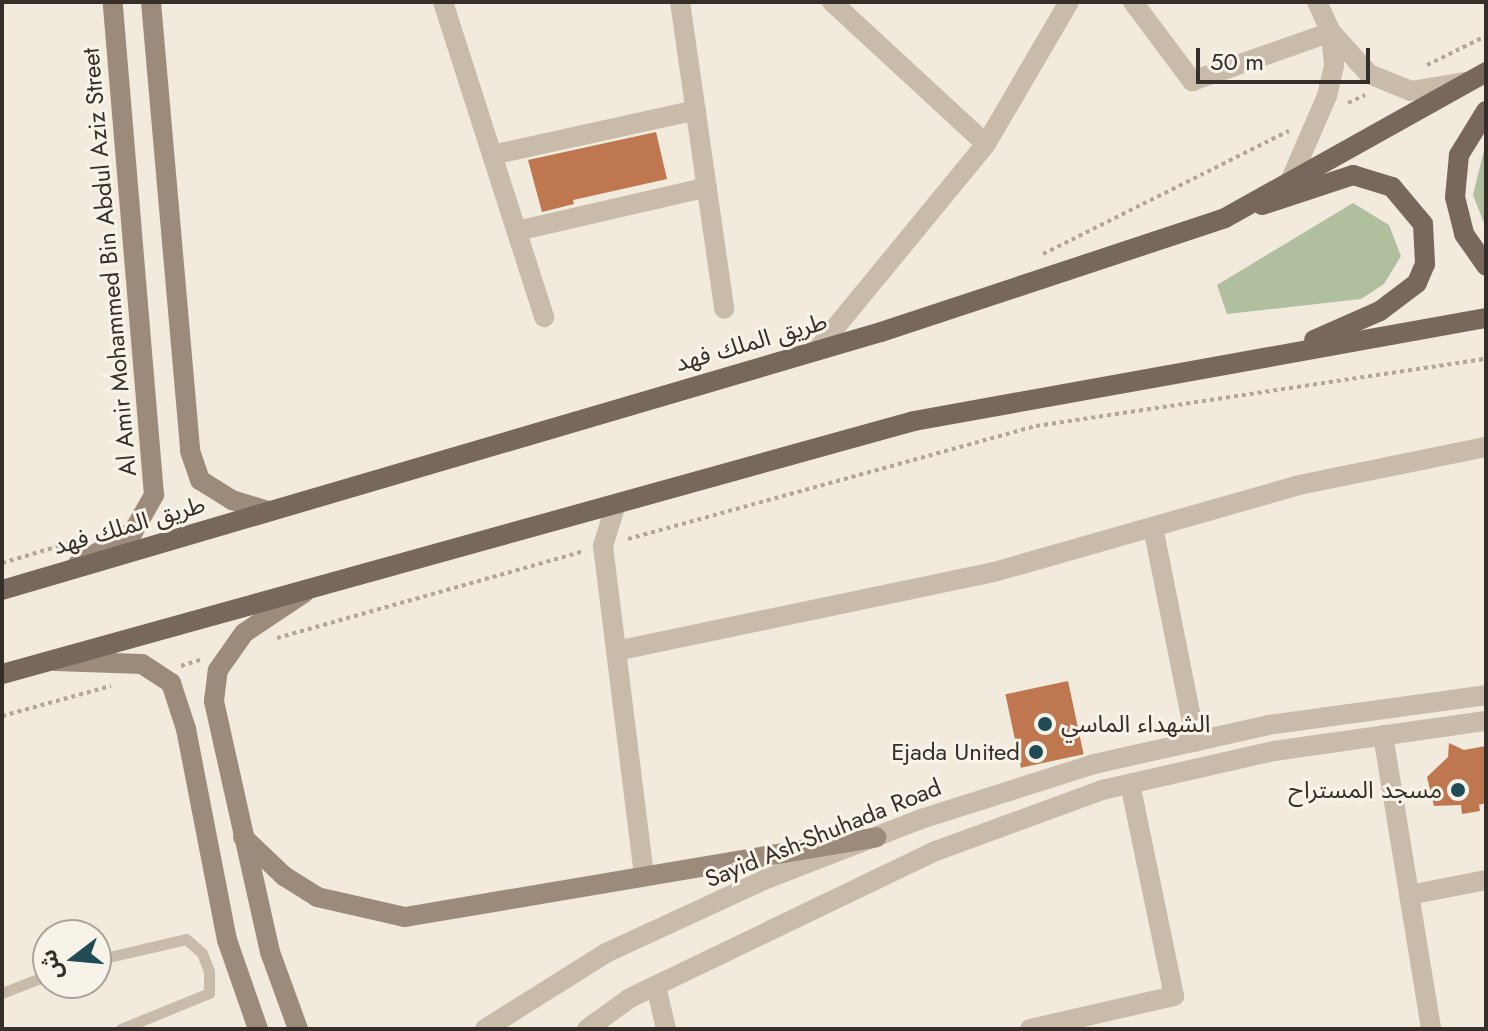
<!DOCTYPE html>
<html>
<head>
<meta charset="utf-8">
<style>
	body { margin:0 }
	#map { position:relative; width:1488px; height:1031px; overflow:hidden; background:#f1eadd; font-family:Jost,"Noto Sans Arabic",sans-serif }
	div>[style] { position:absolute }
	.green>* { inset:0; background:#b0bf9e }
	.building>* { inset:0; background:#be774e; transform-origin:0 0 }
	.path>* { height:4px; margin-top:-2px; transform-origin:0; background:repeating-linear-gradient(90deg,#b4a694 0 4px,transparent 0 8px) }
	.lane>* { height:11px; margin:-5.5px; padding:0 5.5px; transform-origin:5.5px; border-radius:5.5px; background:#c8bbaa }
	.street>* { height:20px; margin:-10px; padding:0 10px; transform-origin:10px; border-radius:10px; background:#c8bbaa }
	.secondary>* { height:20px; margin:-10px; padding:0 10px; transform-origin:10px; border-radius:10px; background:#9c8b7b }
	.primary>* { height:20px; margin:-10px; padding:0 10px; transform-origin:10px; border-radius:10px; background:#77685b }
	.dots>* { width:22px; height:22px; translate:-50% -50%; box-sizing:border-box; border:4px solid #f8f3e9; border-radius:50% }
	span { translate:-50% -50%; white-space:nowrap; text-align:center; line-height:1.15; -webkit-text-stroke:6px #f8f3e9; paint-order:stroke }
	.street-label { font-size:24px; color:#362f29 }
	.poi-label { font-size:24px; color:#362f29 }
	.left { translate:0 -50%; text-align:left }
	.right { translate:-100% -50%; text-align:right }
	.frame { position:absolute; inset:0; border:4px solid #362f29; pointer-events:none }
	.north { position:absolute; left:32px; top:919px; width:80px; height:80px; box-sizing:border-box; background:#f8f3e9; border:2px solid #aaa59c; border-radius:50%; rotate:254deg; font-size:22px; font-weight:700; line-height:32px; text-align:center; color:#362f29 }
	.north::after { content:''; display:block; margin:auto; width:28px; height:36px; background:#214b55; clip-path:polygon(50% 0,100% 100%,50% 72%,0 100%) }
	.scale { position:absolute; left:1196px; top:48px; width:174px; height:36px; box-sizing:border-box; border:4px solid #362f29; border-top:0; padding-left:10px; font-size:24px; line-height:28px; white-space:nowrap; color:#362f29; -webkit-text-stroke:6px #f8f3e9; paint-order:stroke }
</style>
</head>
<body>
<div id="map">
	<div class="green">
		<div style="clip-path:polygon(1486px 142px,1486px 228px,1473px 195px)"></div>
		<div style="clip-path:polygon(1353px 203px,1389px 225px,1401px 256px,1384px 284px,1361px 299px,1227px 314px,1217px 285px)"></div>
	</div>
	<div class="building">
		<div style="clip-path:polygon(656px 132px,667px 179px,573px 200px,574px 204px,542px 212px,528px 160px)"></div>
		<div style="left:1068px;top:681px;width:75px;height:64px;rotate:78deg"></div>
		<div style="clip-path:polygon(1449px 743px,1464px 750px,1486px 746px,1486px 803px,1479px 805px,1480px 811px,1462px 814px,1461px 805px,1434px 806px,1427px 777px,1448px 757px)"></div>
	</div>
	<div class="path">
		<div style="left:1427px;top:65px;width:66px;rotate:-26.2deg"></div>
		<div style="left:1348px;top:103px;width:19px;rotate:-25deg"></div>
		<div style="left:1043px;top:254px;width:275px;rotate:-26.6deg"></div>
		<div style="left:166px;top:516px;width:39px;rotate:-15deg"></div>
		<div style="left:628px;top:539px;width:423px;rotate:-15.5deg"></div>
		<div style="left:1036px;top:426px;width:455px;rotate:-8.5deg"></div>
		<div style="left:2px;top:563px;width:70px;rotate:-16.6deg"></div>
		<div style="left:277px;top:638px;width:320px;rotate:-15.8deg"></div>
		<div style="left:181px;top:666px;width:20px;rotate:-18deg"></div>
		<div style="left:2px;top:716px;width:113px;rotate:-15.4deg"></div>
	</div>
	<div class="lane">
		<div style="left:96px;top:960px;width:92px;rotate:-13.1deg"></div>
		<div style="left:186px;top:939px;width:21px;rotate:41deg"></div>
		<div style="left:202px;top:953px;width:19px;rotate:69deg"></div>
		<div style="left:209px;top:971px;width:22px;rotate:90deg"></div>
		<div style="left:209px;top:993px;width:95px;rotate:157.8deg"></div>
		<div style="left:2px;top:993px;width:49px;rotate:-21.4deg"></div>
	</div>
	<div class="street">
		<div style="left:443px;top:2px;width:331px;rotate:72.2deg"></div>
		<div style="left:680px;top:2px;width:310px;rotate:81.8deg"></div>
		<div style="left:832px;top:2px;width:209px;rotate:42.7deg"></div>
		<div style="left:1133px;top:2px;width:99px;rotate:53.2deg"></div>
		<div style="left:1192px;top:81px;width:147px;rotate:-19.4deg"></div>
		<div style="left:1317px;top:2px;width:33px;rotate:65deg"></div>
		<div style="left:1331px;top:32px;width:57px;rotate:47.9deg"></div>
		<div style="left:1369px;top:74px;width:45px;rotate:22deg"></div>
		<div style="left:1411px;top:91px;width:54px;rotate:-9.6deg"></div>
		<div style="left:492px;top:155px;width:209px;rotate:-12.4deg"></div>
		<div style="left:1291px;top:179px;width:90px;rotate:-66.6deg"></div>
		<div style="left:1327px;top:96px;width:31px;rotate:-77deg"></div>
		<div style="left:1334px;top:66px;width:34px;rotate:-95deg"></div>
		<div style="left:517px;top:231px;width:195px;rotate:-13deg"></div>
		<div style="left:816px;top:351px;width:268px;rotate:-50.6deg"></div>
		<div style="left:986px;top:144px;width:164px;rotate:-59.7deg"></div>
		<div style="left:616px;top:504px;width:44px;rotate:107.2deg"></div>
		<div style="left:603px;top:546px;width:332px;rotate:82.9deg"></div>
		<div style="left:1153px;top:527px;width:219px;rotate:78.7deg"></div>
		<div style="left:616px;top:651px;width:386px;rotate:-11.8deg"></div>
		<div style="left:994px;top:572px;width:317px;rotate:-15.9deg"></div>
		<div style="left:1299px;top:485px;width:191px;rotate:-11.5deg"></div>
		<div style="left:1383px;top:735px;width:298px;rotate:80.7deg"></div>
		<div style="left:1409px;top:895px;width:78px;rotate:-11deg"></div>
		<div style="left:656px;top:986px;width:44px;rotate:76.9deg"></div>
		<div style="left:485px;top:1029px;width:143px;rotate:-32.1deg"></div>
		<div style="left:606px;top:953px;width:174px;rotate:-24.8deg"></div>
		<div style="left:764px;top:880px;width:168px;rotate:-21.2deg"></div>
		<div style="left:921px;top:819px;width:182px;rotate:-17.6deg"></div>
		<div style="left:1094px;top:764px;width:178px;rotate:-12.6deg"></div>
		<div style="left:1268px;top:725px;width:220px;rotate:-7.8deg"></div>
		<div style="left:587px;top:1029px;width:53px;rotate:-35.8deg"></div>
		<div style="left:630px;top:998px;width:336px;rotate:-25.7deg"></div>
		<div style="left:933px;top:852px;width:180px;rotate:-20.1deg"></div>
		<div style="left:1102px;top:790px;width:176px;rotate:-12.8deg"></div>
		<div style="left:1274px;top:751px;width:214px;rotate:-8.1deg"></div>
		<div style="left:1030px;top:1029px;width:148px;rotate:-12.9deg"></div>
		<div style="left:1174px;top:996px;width:217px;rotate:-101.7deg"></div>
	</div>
	<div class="secondary">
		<div style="left:151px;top:2px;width:451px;rotate:85deg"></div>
		<div style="left:190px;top:451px;width:31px;rotate:71deg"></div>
		<div style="left:200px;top:480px;width:38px;rotate:32deg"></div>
		<div style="left:232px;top:500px;width:38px;rotate:17deg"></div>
		<div style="left:78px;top:564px;width:64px;rotate:-30.2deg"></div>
		<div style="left:133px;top:532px;width:43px;rotate:-60.4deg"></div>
		<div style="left:154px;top:495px;width:495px;rotate:-94.8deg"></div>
		<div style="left:55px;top:661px;width:87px;rotate:2deg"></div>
		<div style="left:142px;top:664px;width:35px;rotate:33deg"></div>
		<div style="left:171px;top:683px;width:48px;rotate:71.9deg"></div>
		<div style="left:186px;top:729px;width:215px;rotate:79deg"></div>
		<div style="left:227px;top:940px;width:94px;rotate:70.8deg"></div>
		<div style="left:243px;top:837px;width:57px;rotate:43.6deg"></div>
		<div style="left:284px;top:876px;width:39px;rotate:32deg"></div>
		<div style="left:317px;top:897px;width:90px;rotate:12.8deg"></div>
		<div style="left:405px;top:917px;width:478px;rotate:-9.6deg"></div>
		<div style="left:298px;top:1029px;width:82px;rotate:-110deg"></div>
		<div style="left:270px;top:952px;width:257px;rotate:-102.6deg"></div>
		<div style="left:214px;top:701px;width:31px;rotate:-83deg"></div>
		<div style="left:218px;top:670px;width:45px;rotate:-54.9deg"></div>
		<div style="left:244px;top:633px;width:72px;rotate:-33.7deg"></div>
	</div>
	<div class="primary">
		<div style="left:1486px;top:111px;width:52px;rotate:121.5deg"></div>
		<div style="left:1459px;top:155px;width:42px;rotate:95.4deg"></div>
		<div style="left:1455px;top:197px;width:38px;rotate:76deg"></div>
		<div style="left:1464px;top:234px;width:39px;rotate:55deg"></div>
		<div style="left:1262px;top:205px;width:96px;rotate:-18.2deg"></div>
		<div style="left:1353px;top:175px;width:41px;rotate:17.1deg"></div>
		<div style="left:1392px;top:187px;width:48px;rotate:50deg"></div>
		<div style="left:1423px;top:224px;width:40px;rotate:87.1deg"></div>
		<div style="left:1425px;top:264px;width:21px;rotate:113deg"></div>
		<div style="left:1417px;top:283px;width:46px;rotate:142.9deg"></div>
		<div style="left:1380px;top:311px;width:72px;rotate:156.3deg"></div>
		<div style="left:2px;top:590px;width:916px;rotate:-16.36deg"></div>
		<div style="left:881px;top:332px;width:362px;rotate:-18.3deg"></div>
		<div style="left:1225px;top:218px;width:299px;rotate:-29.2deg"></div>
		<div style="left:2px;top:674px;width:946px;rotate:-15.5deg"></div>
		<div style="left:914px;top:421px;width:581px;rotate:-10.21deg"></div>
	</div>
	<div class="dots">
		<div style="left:1045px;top:724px;background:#214b55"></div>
		<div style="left:1036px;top:752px;background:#214b55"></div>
		<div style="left:1458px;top:790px;background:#214b55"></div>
	</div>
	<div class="street-label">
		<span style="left:109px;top:262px;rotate:-95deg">Al Amir Mohammed Bin Abdul Aziz Street</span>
		<span style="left:751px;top:342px;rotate:-16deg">طريق الملك فهد</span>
		<span style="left:129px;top:525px;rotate:-16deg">طريق الملك فهد</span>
		<span style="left:823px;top:833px;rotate:-22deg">Sayid Ash-Shuhada Road</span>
	</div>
	<div class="poi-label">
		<span class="left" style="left:1061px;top:724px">الشهداء الماسي</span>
		<span class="right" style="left:1020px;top:752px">Ejada United</span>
		<span class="right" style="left:1442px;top:790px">مسجد المستراح</span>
	</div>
	<div class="frame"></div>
	<div class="north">ش</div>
	<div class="scale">50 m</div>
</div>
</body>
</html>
